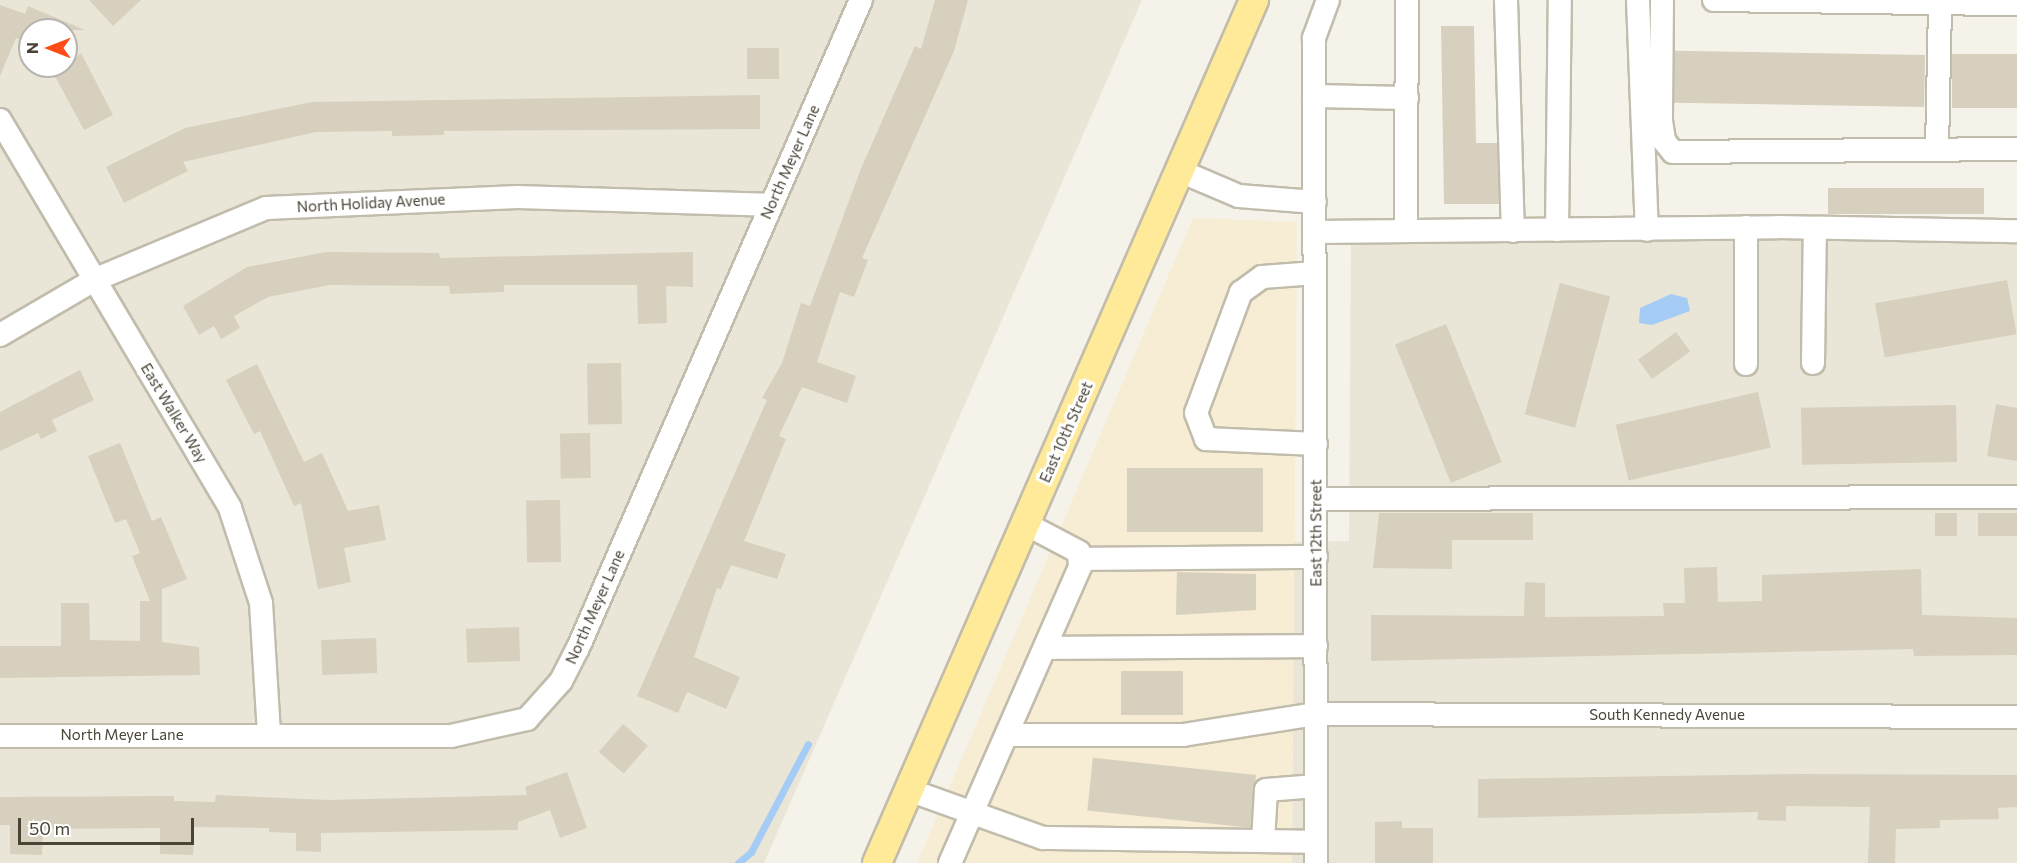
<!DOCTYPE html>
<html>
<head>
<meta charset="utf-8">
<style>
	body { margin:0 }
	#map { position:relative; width:2017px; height:863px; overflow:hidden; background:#f5f3e9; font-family:Commissioner,sans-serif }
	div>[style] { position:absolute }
	.residential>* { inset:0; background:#e9e5d7 }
	.commercial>* { inset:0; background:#f7ecd4 }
	.water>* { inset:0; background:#a4ccf4 }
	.stream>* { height:7px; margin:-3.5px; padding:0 3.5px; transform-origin:3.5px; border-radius:3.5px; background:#a4ccf4 }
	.building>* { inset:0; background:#d7d0be; transform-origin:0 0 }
	.roads { filter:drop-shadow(2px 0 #c1bcab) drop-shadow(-2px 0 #c1bcab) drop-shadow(0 2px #c1bcab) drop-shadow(0 -2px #c1bcab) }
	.minor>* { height:22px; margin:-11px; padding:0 11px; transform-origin:11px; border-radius:11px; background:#fff }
	.major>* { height:28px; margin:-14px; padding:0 14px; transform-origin:14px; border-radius:14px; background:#ffea99 }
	span { translate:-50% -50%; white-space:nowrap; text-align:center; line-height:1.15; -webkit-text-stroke:6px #fff; paint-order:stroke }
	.street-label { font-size:15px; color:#4a4437 }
	.north { position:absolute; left:18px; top:18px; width:60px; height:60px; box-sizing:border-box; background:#fff; border:2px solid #b7b4af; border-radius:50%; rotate:270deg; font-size:16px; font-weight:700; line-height:24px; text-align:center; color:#4a4437 }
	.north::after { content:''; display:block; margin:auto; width:21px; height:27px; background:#ff4d17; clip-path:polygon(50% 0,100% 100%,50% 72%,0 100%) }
	.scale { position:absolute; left:18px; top:818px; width:176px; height:27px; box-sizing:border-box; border:3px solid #4a4437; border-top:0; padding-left:8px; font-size:18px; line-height:21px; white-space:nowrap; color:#4a4437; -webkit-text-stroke:4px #fff; paint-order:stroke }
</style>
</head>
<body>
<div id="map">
	<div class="residential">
		<div style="clip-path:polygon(evenodd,0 0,1142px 0,764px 863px,0 863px,0 0,30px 30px,66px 30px,66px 66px,30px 66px,30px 30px)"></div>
		<div style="clip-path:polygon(2017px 222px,2017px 863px,1292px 863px,1294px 542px,1349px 541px,1351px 241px)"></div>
	</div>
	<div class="commercial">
		<div style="clip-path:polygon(1193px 218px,1297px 222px,1292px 863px,917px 863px)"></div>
	</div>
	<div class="water">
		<div style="clip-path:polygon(1671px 294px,1687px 298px,1690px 311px,1652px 325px,1639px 323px,1640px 308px)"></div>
	</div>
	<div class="stream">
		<div style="left:738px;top:863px;width:17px;rotate:-40deg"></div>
		<div style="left:751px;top:852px;width:122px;rotate:-62.2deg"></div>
	</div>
	<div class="building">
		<div style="clip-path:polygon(89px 0,141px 0,113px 26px)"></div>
		<div style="clip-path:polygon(935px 0,968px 0,954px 51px,862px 258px,868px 260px,854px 297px,840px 292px,817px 362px,856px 376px,847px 403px,802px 387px,779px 436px,786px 439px,744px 541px,786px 554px,777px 579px,731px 565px,721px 589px,717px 588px,694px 657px,740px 677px,726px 709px,687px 692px,678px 713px,637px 696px,767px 400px,762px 398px,782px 363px,801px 303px,810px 306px,860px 171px,915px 46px,921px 49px)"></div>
		<div style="clip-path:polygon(0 5px,25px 14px,28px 6px,85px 30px,30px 30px,30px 43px,16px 38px,0 76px)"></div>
		<div style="clip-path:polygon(1441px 26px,1474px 26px,1476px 143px,1497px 143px,1499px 204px,1444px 204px)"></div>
		<div style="left:747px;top:48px;width:32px;height:31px"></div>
		<div style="clip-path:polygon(81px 53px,113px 115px,84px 130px,51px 69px,66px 66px)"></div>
		<div style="left:2017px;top:54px;width:54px;height:65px;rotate:90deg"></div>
		<div style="left:1925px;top:55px;width:52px;height:250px;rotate:91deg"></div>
		<div style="clip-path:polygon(760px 95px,760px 129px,444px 131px,444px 135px,392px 136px,392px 131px,316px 132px,183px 162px,188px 171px,124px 203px,106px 167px,185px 128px,312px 102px)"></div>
		<div style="left:1984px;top:188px;width:26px;height:156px;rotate:90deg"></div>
		<div style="clip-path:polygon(326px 252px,439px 253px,440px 258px,693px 252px,693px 287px,666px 286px,667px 323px,638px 324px,637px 285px,504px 285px,504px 292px,450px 294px,449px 286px,330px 285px,268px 297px,234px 316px,240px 328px,221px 339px,214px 326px,199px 335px,183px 306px,247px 267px)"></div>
		<div style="left:2007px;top:280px;width:55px;height:134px;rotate:80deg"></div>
		<div style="left:1560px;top:283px;width:52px;height:136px;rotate:15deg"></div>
		<div style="left:1446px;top:324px;width:149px;height:55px;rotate:68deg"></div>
		<div style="left:1676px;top:332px;width:24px;height:47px;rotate:54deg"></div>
		<div style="left:621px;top:363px;width:61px;height:34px;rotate:89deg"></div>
		<div style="clip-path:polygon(257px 364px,304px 462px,322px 453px,348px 511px,379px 505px,386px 540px,344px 548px,351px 582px,318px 589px,301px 503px,294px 506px,260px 431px,254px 434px,226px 380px)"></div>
		<div style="clip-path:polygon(80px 370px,94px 400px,52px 420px,57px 431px,41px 439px,38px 433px,0 451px,0 412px)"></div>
		<div style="left:1758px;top:392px;width:57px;height:146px;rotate:77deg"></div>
		<div style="clip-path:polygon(1996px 404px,2017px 408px,2017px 461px,1987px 456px)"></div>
		<div style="left:1956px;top:405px;width:57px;height:155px;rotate:89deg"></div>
		<div style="left:590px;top:433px;width:45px;height:30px;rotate:89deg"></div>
		<div style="clip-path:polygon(120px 443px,152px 521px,161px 517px,187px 579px,162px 589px,162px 642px,199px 647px,200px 675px,0 678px,0 646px,61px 646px,61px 603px,89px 603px,90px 640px,140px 641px,140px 601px,150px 601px,132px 556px,140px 553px,126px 519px,115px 523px,88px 456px)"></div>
		<div style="left:1127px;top:468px;width:136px;height:64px"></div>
		<div style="left:560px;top:500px;width:62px;height:34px;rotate:89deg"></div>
		<div style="clip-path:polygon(1379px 513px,1533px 513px,1533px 540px,1452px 540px,1452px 569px,1373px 568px)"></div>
		<div style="left:1935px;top:513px;width:22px;height:23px"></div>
		<div style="left:1978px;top:513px;width:39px;height:23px"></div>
		<div style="clip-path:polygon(1717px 567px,1718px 602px,1762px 601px,1762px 575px,1921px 569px,1922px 615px,2017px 618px,2017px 655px,1914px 656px,1913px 649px,1371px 661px,1371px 615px,1524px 616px,1525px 582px,1545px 583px,1545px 617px,1664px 616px,1663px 603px,1685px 603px,1684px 568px)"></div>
		<div style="clip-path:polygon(1177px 572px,1256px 574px,1256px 610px,1176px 615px)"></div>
		<div style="left:519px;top:627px;width:34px;height:53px;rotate:88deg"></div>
		<div style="left:376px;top:638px;width:35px;height:55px;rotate:88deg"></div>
		<div style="left:1121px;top:671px;width:62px;height:44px"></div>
		<div style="left:623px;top:724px;width:33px;height:37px;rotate:41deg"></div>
		<div style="clip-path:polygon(567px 772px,587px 828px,560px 838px,550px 810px,518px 822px,518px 830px,321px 833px,321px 852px,296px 851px,296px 833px,269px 832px,269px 828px,194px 827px,193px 855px,160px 854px,160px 828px,43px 829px,42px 855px,10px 854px,10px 825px,0 825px,0 797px,174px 796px,174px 801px,215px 802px,216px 795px,328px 800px,527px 795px,525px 787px)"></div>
		<div style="clip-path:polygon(1801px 774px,2017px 775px,2017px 807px,1998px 808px,1999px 819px,1940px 820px,1940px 828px,1896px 829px,1895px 863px,1868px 863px,1870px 807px,1786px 806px,1786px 821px,1757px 820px,1758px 812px,1478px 818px,1478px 779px)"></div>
		<div style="left:1256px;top:775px;width:53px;height:164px;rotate:96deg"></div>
		<div style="clip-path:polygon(1402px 821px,1402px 828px,1433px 828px,1433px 863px,1375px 863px,1375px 822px)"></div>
	</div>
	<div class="roads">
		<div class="minor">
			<div style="left:1506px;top:0;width:231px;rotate:88.3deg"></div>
			<div style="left:1638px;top:0;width:230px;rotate:87.8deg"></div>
			<div style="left:1662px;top:0;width:121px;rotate:90.5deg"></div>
			<div style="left:1661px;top:121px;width:20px;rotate:81deg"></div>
			<div style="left:1664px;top:141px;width:14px;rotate:51deg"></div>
			<div style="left:1673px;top:152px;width:344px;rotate:-0.5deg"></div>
			<div style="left:1714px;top:0;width:303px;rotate:0.8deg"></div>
			<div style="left:1314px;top:96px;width:93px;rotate:1.2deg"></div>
			<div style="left:0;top:120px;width:451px;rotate:59.3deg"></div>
			<div style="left:230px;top:508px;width:100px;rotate:71.9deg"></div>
			<div style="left:261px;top:603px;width:131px;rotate:86.5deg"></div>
			<div style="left:1937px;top:149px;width:149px;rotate:-88.8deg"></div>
			<div style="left:1180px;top:171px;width:64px;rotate:23deg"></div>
			<div style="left:1239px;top:196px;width:76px;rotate:4.5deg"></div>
			<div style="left:1557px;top:230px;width:230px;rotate:-89.3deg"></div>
			<div style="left:1406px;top:231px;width:231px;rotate:-89.8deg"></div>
			<div style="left:1315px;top:232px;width:463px;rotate:-0.6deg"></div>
			<div style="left:1778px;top:227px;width:239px;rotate:1deg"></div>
			<div style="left:1315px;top:273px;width:53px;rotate:175.7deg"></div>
			<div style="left:1262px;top:277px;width:26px;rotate:144deg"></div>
			<div style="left:1241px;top:292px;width:129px;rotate:110.4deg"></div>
			<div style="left:1196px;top:413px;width:28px;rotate:69deg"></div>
			<div style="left:1206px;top:439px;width:110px;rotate:2.6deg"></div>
			<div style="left:0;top:335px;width:109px;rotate:-30.3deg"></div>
			<div style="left:94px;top:280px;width:186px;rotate:-22.7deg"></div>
			<div style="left:266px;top:208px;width:252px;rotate:-2.5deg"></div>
			<div style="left:518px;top:197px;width:253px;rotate:1.8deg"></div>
			<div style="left:1813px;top:363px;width:135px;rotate:-89.2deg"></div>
			<div style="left:1746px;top:364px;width:137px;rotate:-90deg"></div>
			<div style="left:1316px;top:499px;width:701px;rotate:-0.16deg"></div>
			<div style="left:1080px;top:559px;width:236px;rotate:-0.5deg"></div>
			<div style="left:1045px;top:648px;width:271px;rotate:-0.4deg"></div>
			<div style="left:1007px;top:735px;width:176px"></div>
			<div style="left:1183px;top:735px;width:135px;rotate:-9deg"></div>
			<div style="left:1316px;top:714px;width:701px;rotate:0.25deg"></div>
			<div style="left:0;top:736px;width:451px"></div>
			<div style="left:451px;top:736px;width:78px;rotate:-12.6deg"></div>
			<div style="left:527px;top:719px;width:51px;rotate:-48.2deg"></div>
			<div style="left:561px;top:681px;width:37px;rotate:-63deg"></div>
			<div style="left:578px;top:648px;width:707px;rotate:-66.41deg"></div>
			<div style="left:909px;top:790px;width:142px;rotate:19.7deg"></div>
			<div style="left:1043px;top:838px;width:273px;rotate:0.8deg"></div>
			<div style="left:1263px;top:841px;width:51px;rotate:-86.6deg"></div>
			<div style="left:1266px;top:790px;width:50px;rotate:-4.6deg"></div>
			<div style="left:950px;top:863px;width:323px;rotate:-66.3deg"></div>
			<div style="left:1080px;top:567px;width:15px;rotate:-94deg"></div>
			<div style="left:1079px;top:552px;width:60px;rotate:-152.2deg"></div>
			<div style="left:1316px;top:863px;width:825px;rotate:-90.14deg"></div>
			<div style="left:1314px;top:38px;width:40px;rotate:-69.8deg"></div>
		</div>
		<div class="major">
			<div style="left:877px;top:863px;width:942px;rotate:-66.4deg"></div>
		</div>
	</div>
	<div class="street-label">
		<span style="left:790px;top:162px;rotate:-66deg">North Meyer Lane</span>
		<span style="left:371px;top:203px;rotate:-3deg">North Holiday Avenue</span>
		<span style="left:174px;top:413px;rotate:59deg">East Walker Way</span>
		<span style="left:1066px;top:432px;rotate:-66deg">East 10th Street</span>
		<span style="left:1316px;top:533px;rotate:-90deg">East 12th Street</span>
		<span style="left:595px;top:607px;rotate:-66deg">North Meyer Lane</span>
		<span style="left:1667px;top:715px">South Kennedy Avenue</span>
		<span style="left:122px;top:735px">North Meyer Lane</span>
	</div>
	<div class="north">N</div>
	<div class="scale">50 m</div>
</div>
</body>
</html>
